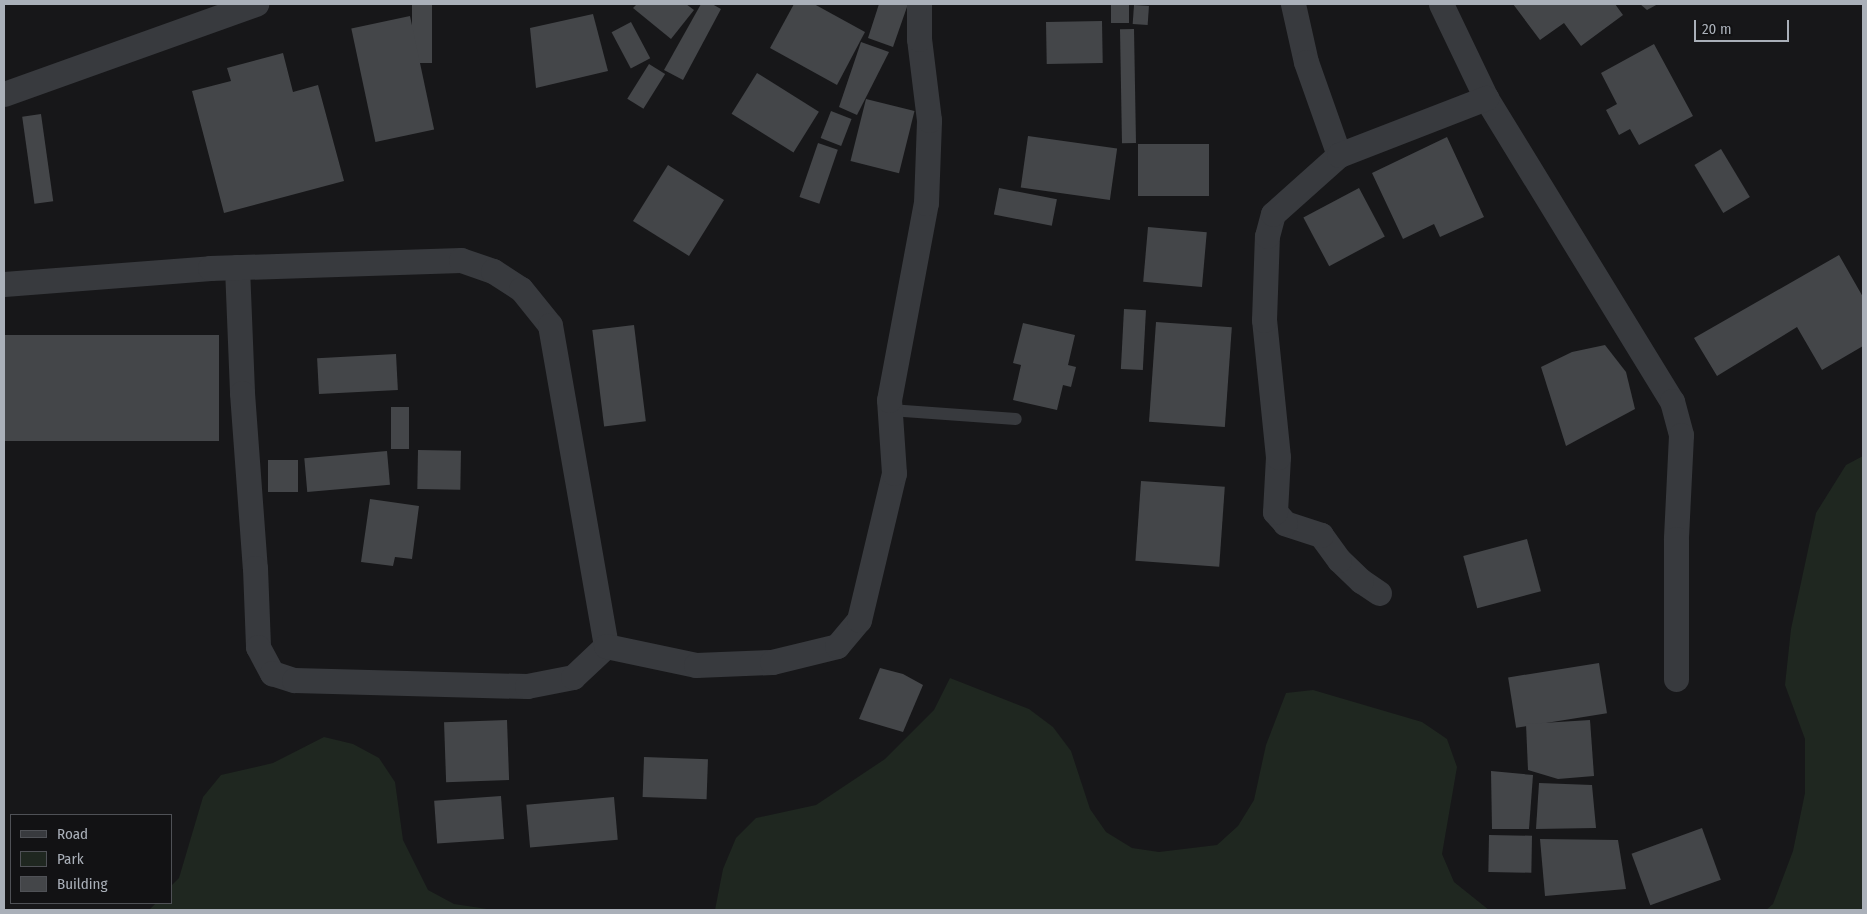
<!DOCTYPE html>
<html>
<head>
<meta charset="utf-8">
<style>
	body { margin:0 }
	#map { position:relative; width:1867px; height:914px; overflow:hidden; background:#171719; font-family:"Fira Sans Condensed",sans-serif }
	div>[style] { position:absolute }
	.green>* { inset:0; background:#1f2720 }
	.building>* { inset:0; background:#444649; transform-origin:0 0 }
	.service>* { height:12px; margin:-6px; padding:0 6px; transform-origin:6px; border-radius:6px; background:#383a3e }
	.minor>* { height:25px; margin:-12.5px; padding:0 12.5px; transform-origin:12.5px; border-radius:12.5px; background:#383a3e }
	span { translate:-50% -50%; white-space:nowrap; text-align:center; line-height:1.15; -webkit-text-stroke:4.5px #121214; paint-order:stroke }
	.frame { position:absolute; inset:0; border:5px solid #aab0b9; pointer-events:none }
	.legend { position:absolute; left:10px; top:814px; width:162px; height:90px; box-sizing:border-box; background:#121214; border:1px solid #4f5156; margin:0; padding:6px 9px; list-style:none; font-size:15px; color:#aab0b9 }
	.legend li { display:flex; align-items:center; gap:10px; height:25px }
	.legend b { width:25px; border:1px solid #4f5156 }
	.scale { position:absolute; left:1694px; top:20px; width:95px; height:22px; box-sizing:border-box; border:2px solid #aab0b9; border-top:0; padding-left:6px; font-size:15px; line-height:18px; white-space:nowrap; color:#aab0b9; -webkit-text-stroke:4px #121214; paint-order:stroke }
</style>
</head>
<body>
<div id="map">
	<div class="green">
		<div style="clip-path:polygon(1863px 456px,1863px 910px,1766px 910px,1773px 904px,1793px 851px,1805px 793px,1805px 739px,1785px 685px,1791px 629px,1816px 513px,1846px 465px)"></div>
		<div style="clip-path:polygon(950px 678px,1029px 709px,1053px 727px,1071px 751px,1090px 809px,1106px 832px,1132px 848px,1159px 852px,1217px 845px,1238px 826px,1254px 800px,1266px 745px,1286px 693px,1313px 690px,1422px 722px,1447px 739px,1457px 767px,1442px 854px,1454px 882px,1489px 910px,715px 910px,723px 869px,736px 838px,756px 818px,816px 805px,885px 759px,934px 710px)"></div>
		<div style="clip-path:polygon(324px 737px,353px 744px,379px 758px,395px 782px,403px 840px,428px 890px,454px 904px,494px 910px,149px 910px,156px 903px,171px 903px,171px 886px,179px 878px,203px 797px,221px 775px,273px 763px)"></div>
	</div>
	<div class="building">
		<div style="left:412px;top:4px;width:20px;height:59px"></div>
		<div style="clip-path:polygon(637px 4px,686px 4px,694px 10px,671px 39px,633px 8px)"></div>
		<div style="clip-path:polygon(701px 4px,712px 4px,721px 9px,683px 80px,664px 70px)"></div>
		<div style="clip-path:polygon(794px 4px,814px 4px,865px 32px,837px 85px,770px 48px)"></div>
		<div style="clip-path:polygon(879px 4px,908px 4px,893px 47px,868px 38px)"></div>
		<div style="clip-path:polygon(1513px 4px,1615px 4px,1623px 15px,1581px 46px,1564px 23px,1540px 40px)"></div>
		<div style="clip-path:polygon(1640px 4px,1658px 4px,1647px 10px)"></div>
		<div style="left:1111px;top:5px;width:18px;height:18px"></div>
		<div style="left:1134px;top:5px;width:15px;height:19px;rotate:4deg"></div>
		<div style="clip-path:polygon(593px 14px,608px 71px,536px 88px,530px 28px)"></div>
		<div style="left:410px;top:16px;width:116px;height:60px;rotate:78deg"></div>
		<div style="left:1102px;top:21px;width:42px;height:56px;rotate:89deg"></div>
		<div style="left:631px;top:22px;width:41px;height:22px;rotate:62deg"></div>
		<div style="left:1134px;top:29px;width:114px;height:14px;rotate:89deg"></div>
		<div style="clip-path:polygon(861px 42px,889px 52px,857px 115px,839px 107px)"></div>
		<div style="clip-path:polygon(1654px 44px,1693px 116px,1639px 145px,1630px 129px,1619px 135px,1606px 110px,1617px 104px,1601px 73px)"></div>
		<div style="clip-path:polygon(283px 53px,293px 92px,318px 85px,344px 181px,224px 213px,192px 91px,231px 81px,227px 68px)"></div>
		<div style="left:649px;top:64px;width:19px;height:41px;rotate:32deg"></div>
		<div style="left:757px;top:73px;width:73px;height:48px;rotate:32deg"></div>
		<div style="left:866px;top:99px;width:50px;height:64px;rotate:14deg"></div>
		<div style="left:831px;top:111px;width:22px;height:29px;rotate:21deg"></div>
		<div style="left:41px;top:114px;width:88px;height:19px;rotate:82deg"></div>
		<div style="left:1028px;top:136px;width:90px;height:52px;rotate:8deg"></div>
		<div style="clip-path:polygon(1447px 137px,1484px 217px,1440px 237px,1434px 224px,1403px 239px,1372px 173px)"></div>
		<div style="left:818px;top:143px;width:21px;height:57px;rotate:19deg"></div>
		<div style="left:1138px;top:144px;width:71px;height:52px"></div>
		<div style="left:1721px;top:149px;width:56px;height:31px;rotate:59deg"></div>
		<div style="left:668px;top:165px;width:66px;height:66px;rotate:32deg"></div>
		<div style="left:999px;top:188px;width:59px;height:27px;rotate:11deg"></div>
		<div style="left:1359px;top:188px;width:55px;height:63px;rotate:62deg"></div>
		<div style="left:1148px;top:227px;width:59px;height:55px;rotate:5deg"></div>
		<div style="clip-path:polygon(1839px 255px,1863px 297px,1863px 346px,1822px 370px,1797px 327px,1717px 376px,1694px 338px)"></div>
		<div style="left:1124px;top:309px;width:22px;height:60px;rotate:3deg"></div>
		<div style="left:1156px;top:322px;width:76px;height:100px;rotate:4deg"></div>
		<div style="clip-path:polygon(1023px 323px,1075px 335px,1068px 365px,1076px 367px,1071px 387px,1063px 385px,1057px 410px,1013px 400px,1021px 365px,1013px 363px)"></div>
		<div style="left:634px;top:325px;width:97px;height:42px;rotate:83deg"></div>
		<div style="left:4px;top:335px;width:215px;height:106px"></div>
		<div style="clip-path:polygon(1605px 345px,1626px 372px,1635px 409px,1566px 446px,1541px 367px,1572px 352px)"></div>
		<div style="left:396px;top:354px;width:36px;height:79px;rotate:87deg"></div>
		<div style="left:391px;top:407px;width:18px;height:42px"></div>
		<div style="left:418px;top:450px;width:43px;height:39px;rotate:1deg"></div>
		<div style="left:387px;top:451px;width:34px;height:83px;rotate:85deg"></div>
		<div style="left:298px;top:460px;width:32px;height:30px;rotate:90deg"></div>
		<div style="left:1141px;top:481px;width:84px;height:80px;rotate:4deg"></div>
		<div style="clip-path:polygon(370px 499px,419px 506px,412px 559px,395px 557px,393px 566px,361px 562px)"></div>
		<div style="left:1527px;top:539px;width:54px;height:66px;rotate:75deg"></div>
		<div style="left:1599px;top:663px;width:51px;height:92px;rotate:81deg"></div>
		<div style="clip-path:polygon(880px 668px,903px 674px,923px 685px,903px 732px,859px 719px)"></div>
		<div style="left:507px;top:720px;width:60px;height:63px;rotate:88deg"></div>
		<div style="clip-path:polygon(1590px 720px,1594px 776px,1558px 779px,1528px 770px,1526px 724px)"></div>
		<div style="left:644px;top:757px;width:64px;height:40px;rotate:2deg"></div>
		<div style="clip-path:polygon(1491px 771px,1533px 775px,1529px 829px,1492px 829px)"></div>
		<div style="clip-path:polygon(1539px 783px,1592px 785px,1596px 828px,1536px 829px)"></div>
		<div style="left:501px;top:796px;width:43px;height:67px;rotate:86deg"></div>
		<div style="left:614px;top:797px;width:43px;height:88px;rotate:85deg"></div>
		<div style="left:1702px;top:828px;width:55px;height:75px;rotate:70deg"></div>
		<div style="left:1489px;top:835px;width:43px;height:37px;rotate:1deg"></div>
		<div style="clip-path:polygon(1540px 839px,1618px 840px,1626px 889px,1545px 896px)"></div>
	</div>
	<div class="service">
		<div style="left:890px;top:410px;width:126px;rotate:4.1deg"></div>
	</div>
	<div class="minor">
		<div style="left:1293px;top:4px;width:59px;rotate:77.4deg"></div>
		<div style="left:1306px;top:62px;width:99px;rotate:70.5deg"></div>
		<div style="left:1441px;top:4px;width:104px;rotate:64.4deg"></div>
		<div style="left:1486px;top:98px;width:356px;rotate:58.5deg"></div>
		<div style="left:1672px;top:401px;width:35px;rotate:75deg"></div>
		<div style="left:1681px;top:435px;width:104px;rotate:92.8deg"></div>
		<div style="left:1676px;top:539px;width:140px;rotate:90deg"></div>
		<div style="left:4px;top:94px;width:268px;rotate:-19.7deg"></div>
		<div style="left:237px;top:267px;width:126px;rotate:87.7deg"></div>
		<div style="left:242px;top:393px;width:175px;rotate:85.8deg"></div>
		<div style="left:255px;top:568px;width:79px;rotate:87.8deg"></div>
		<div style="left:258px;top:647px;width:30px;rotate:62deg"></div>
		<div style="left:272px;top:673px;width:23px;rotate:18deg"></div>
		<div style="left:294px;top:680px;width:233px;rotate:1.5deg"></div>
		<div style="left:527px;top:686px;width:47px;rotate:-11.1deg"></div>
		<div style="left:573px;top:677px;width:45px;rotate:-43.2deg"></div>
		<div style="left:4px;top:284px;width:207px;rotate:-4.4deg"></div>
		<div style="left:210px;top:268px;width:251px;rotate:-1.8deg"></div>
		<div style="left:461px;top:260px;width:34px;rotate:19deg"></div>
		<div style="left:493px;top:271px;width:33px;rotate:33deg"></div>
		<div style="left:521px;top:289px;width:46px;rotate:51.1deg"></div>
		<div style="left:550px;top:325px;width:326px;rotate:80.1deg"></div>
		<div style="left:1379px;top:593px;width:22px;rotate:-146deg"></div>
		<div style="left:1361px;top:581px;width:30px;rotate:-136deg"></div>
		<div style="left:1339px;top:560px;width:31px;rotate:-126deg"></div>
		<div style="left:1321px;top:535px;width:38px;rotate:-162deg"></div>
		<div style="left:1285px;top:523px;width:15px;rotate:-132deg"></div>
		<div style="left:1275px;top:512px;width:55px;rotate:-86.9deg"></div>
		<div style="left:1278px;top:457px;width:138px;rotate:-95.8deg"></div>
		<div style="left:1264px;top:320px;width:84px;rotate:-88deg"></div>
		<div style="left:1267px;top:236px;width:23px;rotate:-75deg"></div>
		<div style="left:1273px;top:214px;width:89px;rotate:-41.8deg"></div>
		<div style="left:1339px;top:155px;width:158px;rotate:-21.2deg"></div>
		<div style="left:606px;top:646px;width:92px;rotate:11.9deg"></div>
		<div style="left:696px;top:665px;width:76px;rotate:-2.3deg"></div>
		<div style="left:772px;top:662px;width:67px;rotate:-13.8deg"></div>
		<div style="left:837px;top:646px;width:34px;rotate:-50deg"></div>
		<div style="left:859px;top:620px;width:151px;rotate:-76.6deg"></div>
		<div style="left:894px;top:473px;width:73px;rotate:-93.9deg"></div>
		<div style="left:889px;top:400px;width:200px;rotate:-79.4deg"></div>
		<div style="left:926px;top:203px;width:83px;rotate:-87.9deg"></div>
		<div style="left:929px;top:120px;width:82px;rotate:-97deg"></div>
		<div style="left:919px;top:39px;width:35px;rotate:-90deg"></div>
	</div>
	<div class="frame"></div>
	<ul class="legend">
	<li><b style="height:6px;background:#383a3e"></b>Road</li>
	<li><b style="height:14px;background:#1f2720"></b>Park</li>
	<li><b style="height:14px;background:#444649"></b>Building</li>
	</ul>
	<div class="scale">20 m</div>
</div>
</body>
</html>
